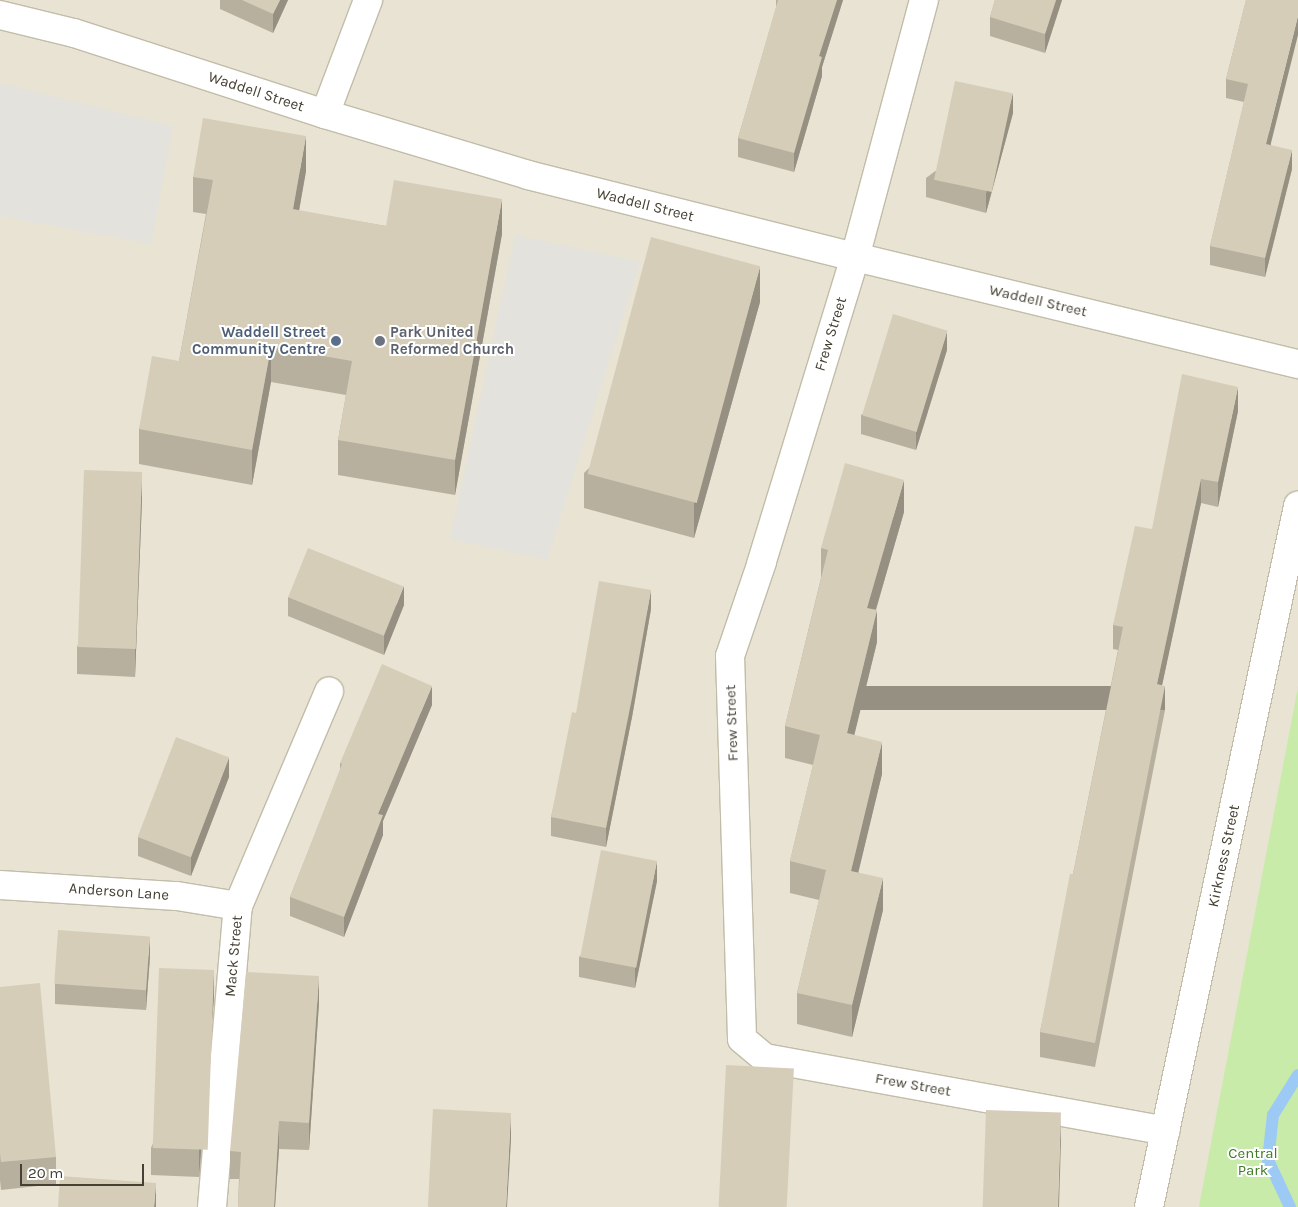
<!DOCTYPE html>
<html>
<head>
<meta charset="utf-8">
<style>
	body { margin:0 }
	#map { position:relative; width:1298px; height:1207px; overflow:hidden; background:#f3f0e4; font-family:Karla,sans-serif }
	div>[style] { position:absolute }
	.residential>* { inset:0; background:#e8e3d2; transform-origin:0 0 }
	.green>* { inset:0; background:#c9ebaa }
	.parking>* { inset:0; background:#e4e2dd }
	.stream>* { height:12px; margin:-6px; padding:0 6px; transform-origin:6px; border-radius:6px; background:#9ccaf5 }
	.roads { filter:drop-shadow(1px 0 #c2bca9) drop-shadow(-1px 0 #c2bca9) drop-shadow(0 1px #c2bca9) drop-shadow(0 -1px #c2bca9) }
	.street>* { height:28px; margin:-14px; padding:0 14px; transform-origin:14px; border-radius:14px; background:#fff }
	.wall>* { inset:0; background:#b8b09f }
	.shaded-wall>* { inset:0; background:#969082; transform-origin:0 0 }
	.building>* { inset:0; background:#d6cdb9; transform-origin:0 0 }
	.dots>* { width:14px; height:14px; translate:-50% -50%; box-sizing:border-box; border:2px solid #fff; border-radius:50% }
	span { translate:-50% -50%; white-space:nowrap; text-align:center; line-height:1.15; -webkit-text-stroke:4px #fff; paint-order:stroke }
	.street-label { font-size:15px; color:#464034 }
	.service-label { font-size:15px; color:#4e5e75; font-weight:700 }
	.right { translate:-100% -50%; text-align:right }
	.worship-label { font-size:15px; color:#5b616d; font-weight:700 }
	.left { translate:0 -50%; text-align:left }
	.park-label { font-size:15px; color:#3e7b24 }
	.scale { position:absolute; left:20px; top:1164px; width:124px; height:22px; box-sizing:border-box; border:2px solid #464034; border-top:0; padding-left:6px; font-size:15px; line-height:18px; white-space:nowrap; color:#464034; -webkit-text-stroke:4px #fff; paint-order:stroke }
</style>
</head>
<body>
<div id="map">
	<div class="residential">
		<div style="left:0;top:0;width:1298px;height:1207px"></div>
	</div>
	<div class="green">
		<div style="clip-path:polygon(1298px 687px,1298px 1207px,1199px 1207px,1200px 1201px)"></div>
	</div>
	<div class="parking">
		<div style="clip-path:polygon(0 83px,173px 126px,151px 244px,0 216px)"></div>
		<div style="clip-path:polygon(515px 235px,640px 262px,547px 560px,450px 539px)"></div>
	</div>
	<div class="stream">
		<div style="left:1290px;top:1207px;width:52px;rotate:-115.1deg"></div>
		<div style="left:1268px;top:1160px;width:45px;rotate:-83.7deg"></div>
		<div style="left:1273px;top:1115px;width:47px;rotate:-58deg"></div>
	</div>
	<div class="roads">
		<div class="street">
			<div style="left:924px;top:0;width:266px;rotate:105deg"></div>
			<div style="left:855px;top:257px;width:319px;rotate:107deg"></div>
			<div style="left:762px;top:562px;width:99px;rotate:108.8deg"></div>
			<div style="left:730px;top:656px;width:383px;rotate:88.2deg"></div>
			<div style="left:742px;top:1039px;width:30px;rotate:40deg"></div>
			<div style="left:765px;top:1058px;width:407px;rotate:10.3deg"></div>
			<div style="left:0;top:15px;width:76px;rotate:13.7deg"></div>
			<div style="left:74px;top:33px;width:264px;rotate:17.9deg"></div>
			<div style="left:325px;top:114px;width:212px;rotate:16.7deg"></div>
			<div style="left:528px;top:175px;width:337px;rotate:14.1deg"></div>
			<div style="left:855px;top:257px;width:456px;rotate:13.6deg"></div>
			<div style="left:325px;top:114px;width:122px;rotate:-69.3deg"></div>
			<div style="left:0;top:885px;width:177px;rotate:3.6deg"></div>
			<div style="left:177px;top:896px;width:62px;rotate:9.3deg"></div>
			<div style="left:212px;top:1207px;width:302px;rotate:-85.1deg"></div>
			<div style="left:238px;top:906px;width:233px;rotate:-67deg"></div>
			<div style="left:1149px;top:1207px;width:717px;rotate:-78deg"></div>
		</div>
	</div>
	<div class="wall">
		<div style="clip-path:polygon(220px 0,288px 0,273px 33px,220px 9px)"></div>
		<div style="clip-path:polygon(776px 0,843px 0,822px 67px,822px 76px,794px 172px,738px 157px,738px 138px,776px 8px)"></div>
		<div style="clip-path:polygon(995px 0,1062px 0,1045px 53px,990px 36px,990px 17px)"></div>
		<div style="clip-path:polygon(1246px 0,1271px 145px,1292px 169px,1265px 277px,1210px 265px,1210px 246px,1244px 102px,1226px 98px,1226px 79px)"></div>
		<div style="clip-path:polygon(1013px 113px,986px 213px,926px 197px,926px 178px)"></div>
		<div style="clip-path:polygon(306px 171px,299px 211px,386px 226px,502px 234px,455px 495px,338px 475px,338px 440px,346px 395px,271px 382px,252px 485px,139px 464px,139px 429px,179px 361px,206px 214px,193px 212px,193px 177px)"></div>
		<div style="clip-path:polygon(760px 302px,694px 538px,584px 508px,584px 473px)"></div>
		<div style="clip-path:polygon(947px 350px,916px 450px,861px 434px,861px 415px)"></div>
		<div style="clip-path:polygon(1238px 411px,1218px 507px,1201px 503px,1162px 685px,1165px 710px,1095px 1067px,1040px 1057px,1040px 1032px,1073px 874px,1118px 650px,1113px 649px,1113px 625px,1152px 529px)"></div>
		<div style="clip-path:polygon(142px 500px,135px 677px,77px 674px,77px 647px)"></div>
		<div style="clip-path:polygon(904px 512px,876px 610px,877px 642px,854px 735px,882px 774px,858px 872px,883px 910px,852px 1037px,797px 1024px,797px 993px,819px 900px,790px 893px,790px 861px,813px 765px,785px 758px,785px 726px,821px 578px,821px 548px)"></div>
		<div style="clip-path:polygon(288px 597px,404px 605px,384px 655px,288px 616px)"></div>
		<div style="clip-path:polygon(651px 609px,632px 717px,606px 847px,551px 836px,551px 817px,576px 713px)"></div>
		<div style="clip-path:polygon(432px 705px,383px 821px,383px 835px,344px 937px,290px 916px,290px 897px,340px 771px,340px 763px)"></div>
		<div style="clip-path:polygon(229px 777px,191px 876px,138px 856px,138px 837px)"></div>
		<div style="clip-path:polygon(657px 881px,635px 988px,579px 977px,579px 957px)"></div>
		<div style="clip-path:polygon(150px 956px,146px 1010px,55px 1004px,55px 984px)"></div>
		<div style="clip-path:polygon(0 987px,56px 1157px,56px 1184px,1px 1190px,0 1180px)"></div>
		<div style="clip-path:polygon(214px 998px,199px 1177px,151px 1175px,151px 1148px)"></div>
		<div style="clip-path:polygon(319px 1003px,309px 1150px,279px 1149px,275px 1207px,238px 1207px,239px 1179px,230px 1179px,230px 1151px)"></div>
	</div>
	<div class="shaded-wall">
		<div style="clip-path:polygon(280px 0,288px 0,273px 33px,273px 14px)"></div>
		<div style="clip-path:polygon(837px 0,843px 0,822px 67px,822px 76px,794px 172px,794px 153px,819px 56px)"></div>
		<div style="clip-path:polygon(1056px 0,1062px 0,1045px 53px,1045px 34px)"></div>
		<div style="clip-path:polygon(1298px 16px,1298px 35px,1266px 163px,1266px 144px)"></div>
		<div style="clip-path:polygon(1013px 93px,1013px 113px,986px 213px,986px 194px)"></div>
		<div style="clip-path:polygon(306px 136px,306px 171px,293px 244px,293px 209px)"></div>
		<div style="clip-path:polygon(1292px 150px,1292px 169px,1265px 277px,1265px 258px)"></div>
		<div style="clip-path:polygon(502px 199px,502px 234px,455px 495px,455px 460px)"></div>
		<div style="clip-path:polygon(760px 267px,760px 302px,694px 538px,694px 503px)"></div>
		<div style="clip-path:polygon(947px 331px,947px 350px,916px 450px,916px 431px)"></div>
		<div style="clip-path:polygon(271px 347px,271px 382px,252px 485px,252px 450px)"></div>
		<div style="clip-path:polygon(1238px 387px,1238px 411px,1218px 507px,1218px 482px)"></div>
		<div style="clip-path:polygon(142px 472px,142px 500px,135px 677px,135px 649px)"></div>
		<div style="clip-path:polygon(1201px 479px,1201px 503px,1157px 709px,1157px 684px)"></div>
		<div style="clip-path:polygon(904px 480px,904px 512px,867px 640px,867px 608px)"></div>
		<div style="clip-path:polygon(404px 586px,404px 605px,384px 655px,384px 636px)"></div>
		<div style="clip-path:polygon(651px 590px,651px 609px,632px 717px,606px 847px,606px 828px)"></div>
		<div style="clip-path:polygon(877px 610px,877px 642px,847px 765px,847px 733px)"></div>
		<div style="clip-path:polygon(432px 686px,432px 705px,383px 821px,383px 835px,344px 937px,344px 917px,378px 814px)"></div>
		<div style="left:1165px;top:686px;width:24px;height:364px;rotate:90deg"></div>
		<div style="clip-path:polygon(882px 742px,882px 774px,851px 903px,851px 871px)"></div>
		<div style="clip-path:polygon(229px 757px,229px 777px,191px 876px,191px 857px)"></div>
		<div style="clip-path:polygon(657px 861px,657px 881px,635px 988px,635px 968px)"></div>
		<div style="clip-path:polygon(883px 878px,883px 910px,852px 1037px,852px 1005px)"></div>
		<div style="clip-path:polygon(150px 936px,150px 956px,146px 1010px,146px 990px)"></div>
		<div style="clip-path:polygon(214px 970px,214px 998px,199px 1177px,199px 1150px)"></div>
		<div style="clip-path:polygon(319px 976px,319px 1003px,309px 1150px,309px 1123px)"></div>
		<div style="clip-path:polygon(511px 1113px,511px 1141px,507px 1207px,506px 1207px)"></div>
		<div style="clip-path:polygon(1061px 1113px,1061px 1140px,1059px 1207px,1058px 1207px)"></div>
		<div style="clip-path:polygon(279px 1121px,279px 1149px,275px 1207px,274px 1207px)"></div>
		<div style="clip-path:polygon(156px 1183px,156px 1207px,154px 1207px)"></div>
	</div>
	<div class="building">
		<div style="clip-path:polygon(242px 0,280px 0,273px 14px)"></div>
		<div style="clip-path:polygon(778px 0,837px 0,819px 56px,822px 57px,794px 153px,738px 138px)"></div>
		<div style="clip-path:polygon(995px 0,1056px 0,1045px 34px,990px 17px)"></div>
		<div style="clip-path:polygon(1246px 0,1298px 0,1298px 16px,1266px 144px,1292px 150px,1265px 258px,1210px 246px,1248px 84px,1226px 79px)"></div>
		<div style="left:955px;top:81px;width:59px;height:101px;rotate:12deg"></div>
		<div style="clip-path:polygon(203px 118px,306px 136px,293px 209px,386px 226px,394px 180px,502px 199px,455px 460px,338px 440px,352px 361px,271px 347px,252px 450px,139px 429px,152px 356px,179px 361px,213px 180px,193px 177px)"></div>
		<div style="left:651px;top:237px;width:113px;height:245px;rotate:15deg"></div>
		<div style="left:893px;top:314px;width:57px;height:106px;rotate:17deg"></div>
		<div style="clip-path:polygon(1182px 374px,1238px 387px,1218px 482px,1201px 479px,1157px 684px,1165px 686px,1095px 1043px,1040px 1032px,1070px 874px,1073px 874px,1123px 627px,1113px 625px,1135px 526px,1152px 529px)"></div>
		<div style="clip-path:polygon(845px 463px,904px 480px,867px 608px,877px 610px,847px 733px,882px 742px,851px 871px,883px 878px,852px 1005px,797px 993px,826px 870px,790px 861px,820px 735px,785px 726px,828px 550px,821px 548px)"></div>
		<div style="left:84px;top:470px;width:58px;height:177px;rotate:2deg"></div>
		<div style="left:308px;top:548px;width:103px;height:53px;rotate:22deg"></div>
		<div style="clip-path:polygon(599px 581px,651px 590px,632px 698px,606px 828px,551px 817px,572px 712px,576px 713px)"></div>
		<div style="clip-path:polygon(382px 664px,432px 686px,378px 814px,383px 815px,344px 917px,290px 897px,342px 764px,340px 763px)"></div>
		<div style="left:176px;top:737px;width:57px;height:107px;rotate:21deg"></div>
		<div style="left:601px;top:850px;width:57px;height:109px;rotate:11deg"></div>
		<div style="left:58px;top:930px;width:92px;height:54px;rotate:4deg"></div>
		<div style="left:159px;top:968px;width:55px;height:180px;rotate:2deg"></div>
		<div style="clip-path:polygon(246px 972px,319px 976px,309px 1123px,279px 1121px,274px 1207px,238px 1207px,241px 1152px,230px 1151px)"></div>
		<div style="clip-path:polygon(40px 983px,56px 1157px,1px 1162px,0 1153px,0 987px)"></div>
		<div style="left:726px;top:1065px;width:68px;height:142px;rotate:3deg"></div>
		<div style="left:433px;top:1109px;width:78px;height:98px;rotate:3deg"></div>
		<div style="left:986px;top:1110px;width:75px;height:97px;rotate:2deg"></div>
		<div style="clip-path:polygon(60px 1176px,156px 1183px,154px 1207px,58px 1207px)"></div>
	</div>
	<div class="dots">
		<div style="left:336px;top:341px;background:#5c6f8a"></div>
		<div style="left:380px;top:341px;background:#6b7280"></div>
	</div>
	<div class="street-label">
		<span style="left:256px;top:92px;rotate:18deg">Waddell Street</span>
		<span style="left:645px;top:205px;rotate:14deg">Waddell Street</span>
		<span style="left:1038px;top:301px;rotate:13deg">Waddell Street</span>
		<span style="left:831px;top:334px;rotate:-73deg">Frew Street</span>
		<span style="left:732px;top:723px;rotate:-92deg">Frew Street</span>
		<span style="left:1224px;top:856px;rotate:-78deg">Kirkness Street</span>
		<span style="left:119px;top:892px;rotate:4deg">Anderson Lane</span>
		<span style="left:234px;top:956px;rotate:-85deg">Mack Street</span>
		<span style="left:913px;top:1085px;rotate:10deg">Frew Street</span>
	</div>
	<div class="service-label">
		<span class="right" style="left:326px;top:341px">Waddell Street<br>Community Centre</span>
	</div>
	<div class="worship-label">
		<span class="left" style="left:390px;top:341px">Park United<br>Reformed Church</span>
	</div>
	<div class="park-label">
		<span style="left:1253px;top:1162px">Central<br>Park</span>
	</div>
	<div class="scale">20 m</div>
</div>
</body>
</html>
